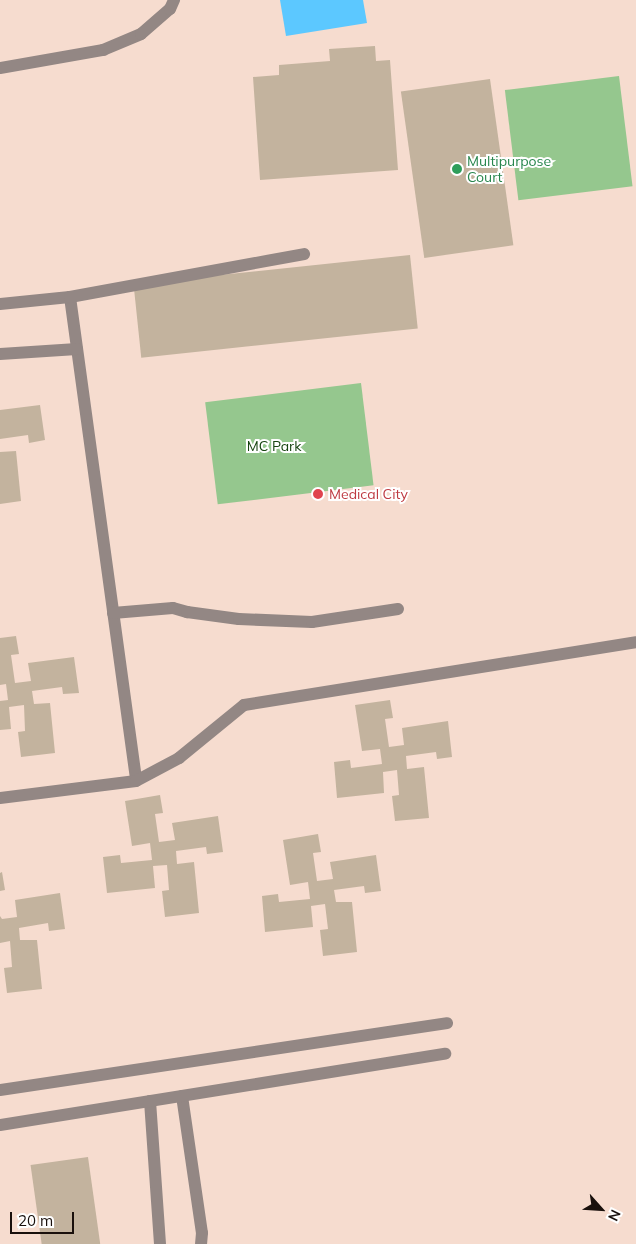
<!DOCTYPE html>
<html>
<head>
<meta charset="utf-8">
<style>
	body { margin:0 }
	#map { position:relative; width:636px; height:1244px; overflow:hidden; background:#f6dccf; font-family:Mulish,sans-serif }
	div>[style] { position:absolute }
	.green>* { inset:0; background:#95c78e; transform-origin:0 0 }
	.water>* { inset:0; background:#5cc8ff }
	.building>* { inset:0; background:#c3b39e; transform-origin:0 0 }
	.minor>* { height:12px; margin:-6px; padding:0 6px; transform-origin:6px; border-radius:6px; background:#938784 }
	.dots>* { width:14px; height:14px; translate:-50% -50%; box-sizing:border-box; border:2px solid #fff; border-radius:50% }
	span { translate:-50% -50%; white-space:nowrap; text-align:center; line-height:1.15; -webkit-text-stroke:4px #fff; paint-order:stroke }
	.leisure-label { font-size:14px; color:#27864d }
	.left { translate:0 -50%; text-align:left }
	.park-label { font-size:14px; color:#174411 }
	.health-label { font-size:14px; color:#be3a42 }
	.north { position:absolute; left:576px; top:1184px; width:50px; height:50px; -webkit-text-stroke:4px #fff; paint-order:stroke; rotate:116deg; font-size:14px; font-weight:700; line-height:20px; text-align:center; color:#19100c }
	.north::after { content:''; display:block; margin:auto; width:18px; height:22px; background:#19100c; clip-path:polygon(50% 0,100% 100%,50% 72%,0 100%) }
	.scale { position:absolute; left:10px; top:1212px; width:64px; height:22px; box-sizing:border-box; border:2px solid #19100c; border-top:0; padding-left:6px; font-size:15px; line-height:18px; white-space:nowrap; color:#19100c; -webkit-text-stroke:4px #fff; paint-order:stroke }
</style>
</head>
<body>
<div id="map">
	<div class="green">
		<div style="left:619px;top:76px;width:111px;height:115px;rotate:83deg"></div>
		<div style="left:361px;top:383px;width:103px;height:157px;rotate:83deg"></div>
	</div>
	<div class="water">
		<div style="clip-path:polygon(280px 0,363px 0,367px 23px,286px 36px)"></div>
	</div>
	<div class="building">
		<div style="clip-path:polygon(375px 46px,376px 61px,390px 60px,398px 170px,260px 180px,253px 77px,279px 75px,279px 65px,330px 61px,329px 49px)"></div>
		<div style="left:490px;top:79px;width:168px;height:90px;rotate:82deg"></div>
		<div style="left:410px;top:255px;width:74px;height:278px;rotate:84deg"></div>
		<div style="clip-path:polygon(40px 405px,45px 440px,29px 443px,28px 435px,0 439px,0 410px)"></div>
		<div style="clip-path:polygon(16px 451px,21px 501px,0 504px,0 452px)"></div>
		<div style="clip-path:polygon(16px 636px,19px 654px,11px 655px,15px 683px,31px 681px,28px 663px,74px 657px,79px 693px,63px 694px,62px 687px,32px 691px,34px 704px,50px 703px,55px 753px,21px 757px,18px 732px,25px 731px,24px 705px,9px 707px,11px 729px,0 730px,0 701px,8px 700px,6px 684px,0 685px,0 638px)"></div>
		<div style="clip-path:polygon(390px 700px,393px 718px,385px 719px,389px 747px,404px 745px,402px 728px,448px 721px,452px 757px,437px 759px,436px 752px,406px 756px,407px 769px,424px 767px,429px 818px,395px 821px,392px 796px,399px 795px,397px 770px,383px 772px,384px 793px,337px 798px,334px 762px,350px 760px,351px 768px,382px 764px,380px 749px,362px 751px,355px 705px)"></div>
		<div style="clip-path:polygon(160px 795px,163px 813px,155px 814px,159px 842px,175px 840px,172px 823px,218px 816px,223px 852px,207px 854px,206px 847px,176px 851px,177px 864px,194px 862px,199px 913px,165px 917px,162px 891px,169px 890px,167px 865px,153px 866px,155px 888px,107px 893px,103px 857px,120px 855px,121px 863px,152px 860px,150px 843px,132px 846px,125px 801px)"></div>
		<div style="clip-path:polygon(318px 834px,321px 852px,313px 853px,317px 881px,333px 879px,330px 862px,376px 855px,381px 891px,365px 893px,364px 886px,334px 890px,336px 902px,352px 902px,357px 952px,323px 956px,320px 930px,328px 929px,325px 904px,311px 906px,313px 927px,265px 932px,262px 896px,278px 894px,279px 902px,310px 899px,308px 882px,290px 885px,283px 840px)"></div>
		<div style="clip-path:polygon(2px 872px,5px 890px,0 891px,0 873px)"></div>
		<div style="clip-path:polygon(60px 893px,65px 929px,49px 931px,48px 923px,19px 928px,20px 940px,37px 940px,42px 989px,7px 993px,4px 968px,12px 967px,10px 941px,0 943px,0 916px,2px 919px,17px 917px,15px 900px)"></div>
		<div style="left:88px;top:1157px;width:88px;height:58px;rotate:82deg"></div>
	</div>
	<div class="minor">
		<div style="left:0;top:68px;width:105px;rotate:-9.9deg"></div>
		<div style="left:103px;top:50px;width:41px;rotate:-22.8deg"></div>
		<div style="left:141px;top:34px;width:38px;rotate:-41deg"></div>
		<div style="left:170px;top:9px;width:10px;rotate:-66deg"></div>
		<div style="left:70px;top:297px;width:488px;rotate:82.2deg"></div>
		<div style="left:0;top:304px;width:70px;rotate:-5.7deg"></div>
		<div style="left:70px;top:297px;width:238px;rotate:-10.4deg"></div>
		<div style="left:0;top:354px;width:77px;rotate:-3.7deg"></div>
		<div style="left:113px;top:613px;width:60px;rotate:-4.8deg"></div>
		<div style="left:173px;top:608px;width:15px;rotate:16deg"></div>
		<div style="left:187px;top:612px;width:52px;rotate:7.7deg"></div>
		<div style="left:239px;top:619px;width:73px;rotate:2.4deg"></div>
		<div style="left:312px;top:622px;width:87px;rotate:-8.6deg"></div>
		<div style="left:0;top:798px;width:137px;rotate:-7.1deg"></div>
		<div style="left:136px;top:781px;width:49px;rotate:-28.1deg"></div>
		<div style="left:179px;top:758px;width:84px;rotate:-39.2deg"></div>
		<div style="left:244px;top:705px;width:397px;rotate:-9.1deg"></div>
		<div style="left:0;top:1090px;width:452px;rotate:-8.5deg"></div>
		<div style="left:182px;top:1096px;width:138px;rotate:81.7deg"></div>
		<div style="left:202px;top:1233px;width:11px;rotate:95deg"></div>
		<div style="left:150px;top:1101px;width:143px;rotate:86deg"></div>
		<div style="left:0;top:1125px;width:451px;rotate:-9.1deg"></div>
	</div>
	<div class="dots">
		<div style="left:457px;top:169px;background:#2e9e5b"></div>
		<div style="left:318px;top:494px;background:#e0444e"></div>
	</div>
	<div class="leisure-label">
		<span class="left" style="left:467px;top:169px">Multipurpose<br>Court</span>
	</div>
	<div class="park-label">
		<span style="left:274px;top:446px">MC Park</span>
	</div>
	<div class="health-label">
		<span class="left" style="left:329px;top:494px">Medical City</span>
	</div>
	<div class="north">N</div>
	<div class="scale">20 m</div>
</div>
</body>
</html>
